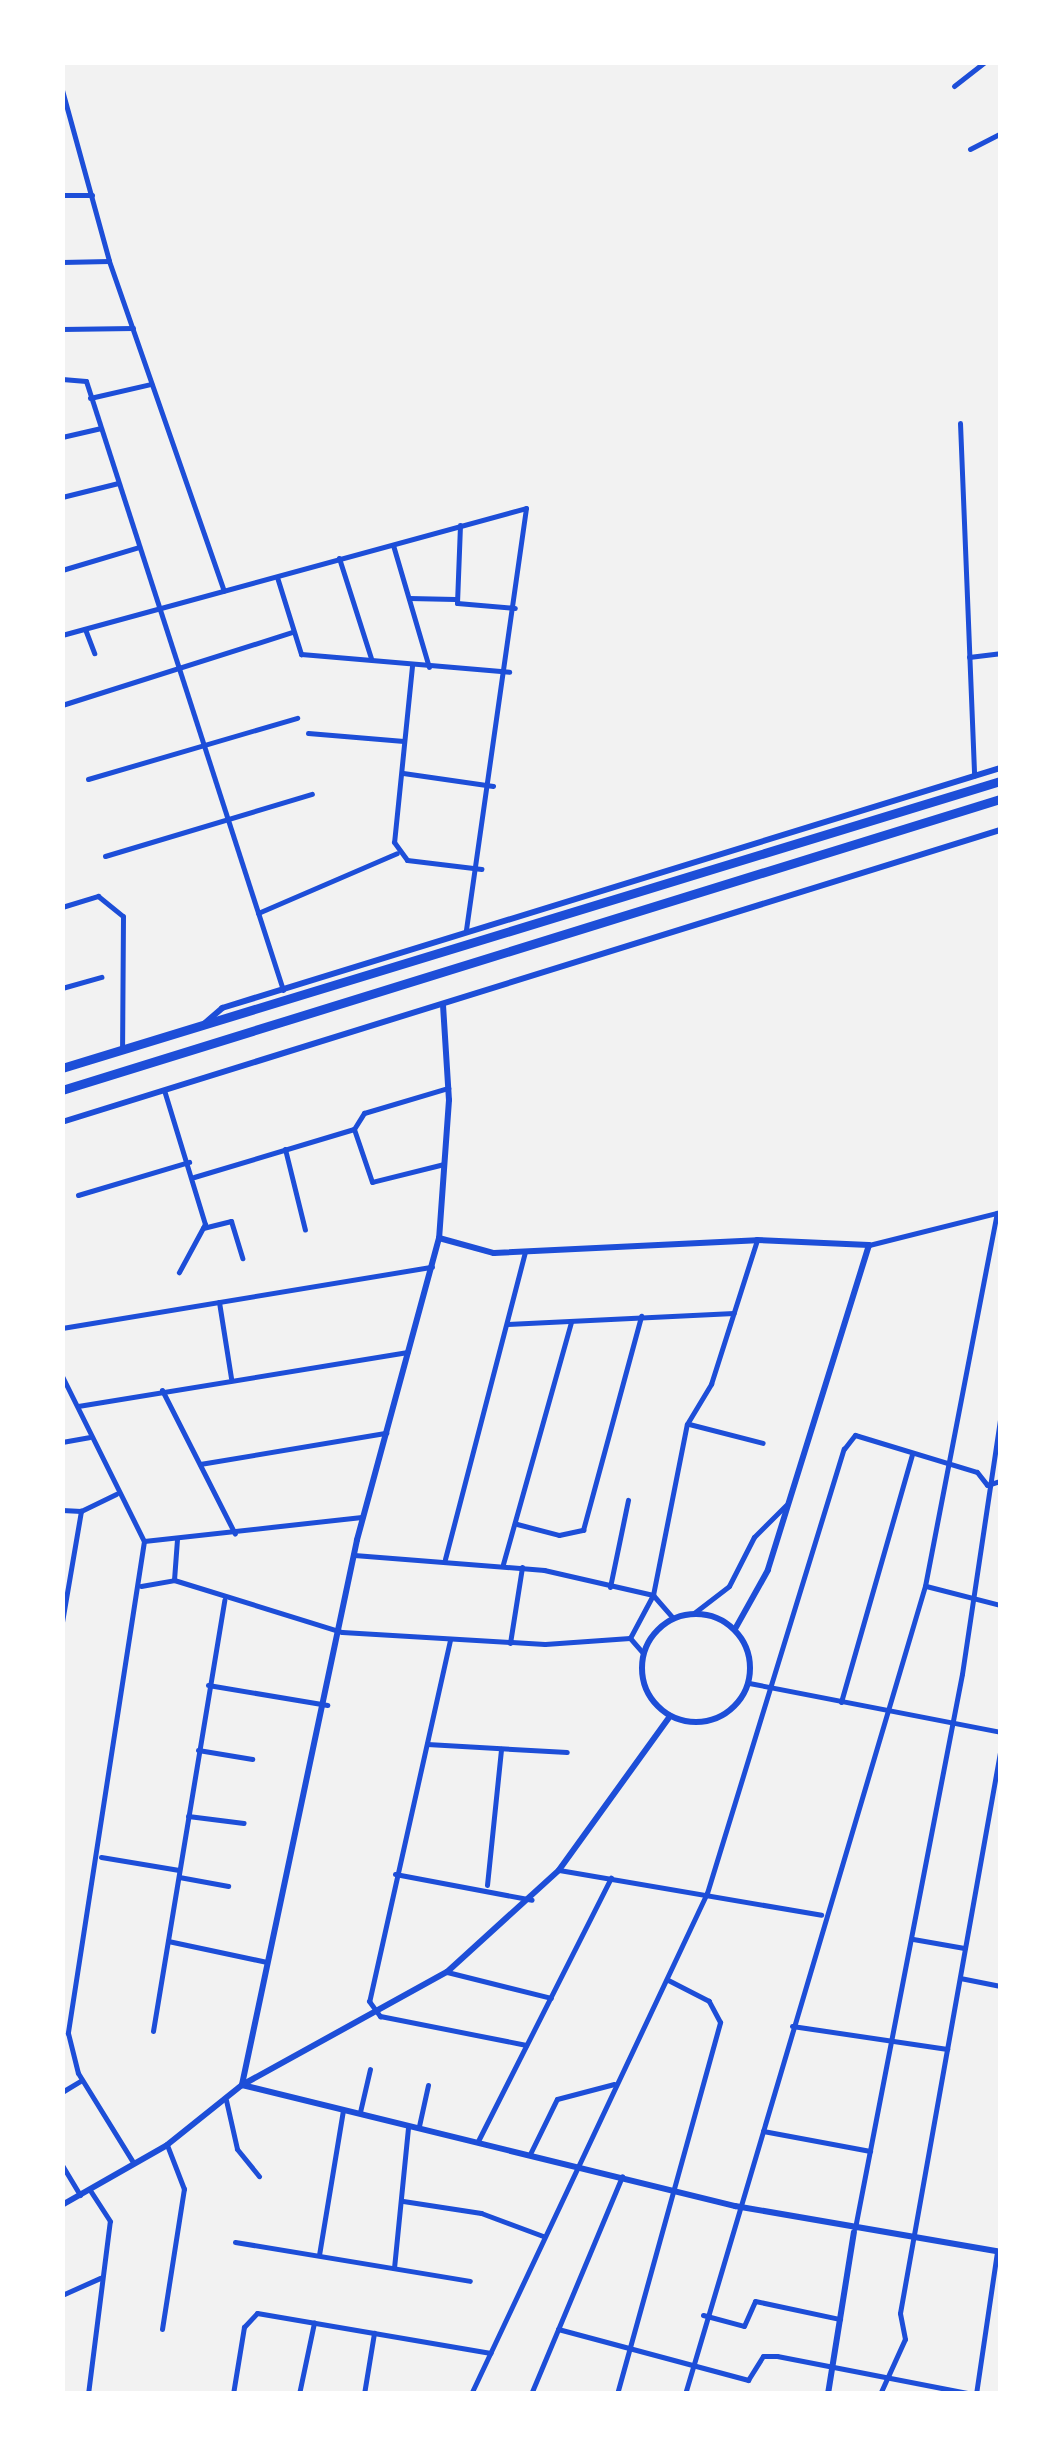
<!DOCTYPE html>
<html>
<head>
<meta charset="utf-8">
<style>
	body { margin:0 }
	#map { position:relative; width:1063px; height:2456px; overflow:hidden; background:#f2f2f2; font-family:Rubik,sans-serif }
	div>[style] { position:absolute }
	.minor>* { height:5px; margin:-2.5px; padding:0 2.5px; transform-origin:2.5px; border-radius:2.5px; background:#1d4ed8 }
	.tertiary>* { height:6px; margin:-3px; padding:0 3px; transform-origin:3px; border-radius:3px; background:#1d4ed8 }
	.tertiary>.ring { margin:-3px; padding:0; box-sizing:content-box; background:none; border:6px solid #1d4ed8; border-radius:50% }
	.trunk>* { height:9px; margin:-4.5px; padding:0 4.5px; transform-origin:4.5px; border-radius:4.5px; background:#1d4ed8 }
	span { translate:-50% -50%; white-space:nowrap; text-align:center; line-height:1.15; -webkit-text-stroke:10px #fff; paint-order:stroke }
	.frame { position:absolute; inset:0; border:65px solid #fff; pointer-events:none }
</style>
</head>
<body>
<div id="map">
	<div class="minor">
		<div style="left:954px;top:86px;width:39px;rotate:-38deg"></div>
		<div style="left:62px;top:90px;width:177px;rotate:74.6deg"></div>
		<div style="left:109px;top:261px;width:349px;rotate:70.8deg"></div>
		<div style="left:970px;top:149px;width:34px;rotate:-27deg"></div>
		<div style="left:62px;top:195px;width:30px"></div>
		<div style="left:62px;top:262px;width:47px;rotate:-1.2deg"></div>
		<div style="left:62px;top:329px;width:71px;rotate:-0.8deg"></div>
		<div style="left:62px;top:379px;width:24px;rotate:5deg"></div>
		<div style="left:86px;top:381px;width:640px;rotate:72.07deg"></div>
		<div style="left:90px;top:398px;width:63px;rotate:-12.9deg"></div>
		<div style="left:960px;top:423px;width:353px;rotate:87.7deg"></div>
		<div style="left:62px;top:437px;width:39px;rotate:-13deg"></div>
		<div style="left:62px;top:497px;width:58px;rotate:-14deg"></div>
		<div style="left:460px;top:525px;width:78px;rotate:92.2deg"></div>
		<div style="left:457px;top:603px;width:58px;rotate:4.9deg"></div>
		<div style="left:393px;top:545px;width:127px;rotate:73.6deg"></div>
		<div style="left:339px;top:558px;width:105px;rotate:72.3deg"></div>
		<div style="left:62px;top:570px;width:80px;rotate:-16.6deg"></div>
		<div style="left:277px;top:577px;width:81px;rotate:72.7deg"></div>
		<div style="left:301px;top:654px;width:209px;rotate:4.9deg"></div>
		<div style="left:409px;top:598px;width:46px;rotate:1.2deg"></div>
		<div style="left:85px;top:629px;width:26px;rotate:69deg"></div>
		<div style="left:62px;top:635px;width:481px;rotate:-15.3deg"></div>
		<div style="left:526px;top:508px;width:428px;rotate:98.1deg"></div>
		<div style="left:969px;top:657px;width:31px;rotate:-7deg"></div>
		<div style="left:412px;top:666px;width:177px;rotate:95.8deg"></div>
		<div style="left:394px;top:842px;width:22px;rotate:54deg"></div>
		<div style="left:407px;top:860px;width:75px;rotate:6.9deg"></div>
		<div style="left:62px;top:705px;width:241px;rotate:-17.6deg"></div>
		<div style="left:308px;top:733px;width:96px;rotate:4.8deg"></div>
		<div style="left:403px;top:773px;width:91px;rotate:8.2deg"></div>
		<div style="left:88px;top:779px;width:218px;rotate:-16.3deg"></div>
		<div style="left:62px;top:801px;width:13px;rotate:90deg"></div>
		<div style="left:105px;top:856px;width:216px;rotate:-16.7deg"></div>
		<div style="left:62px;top:907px;width:38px;rotate:-17deg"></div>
		<div style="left:98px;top:896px;width:32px;rotate:39deg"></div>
		<div style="left:123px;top:916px;width:131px;rotate:90.4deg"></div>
		<div style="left:258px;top:913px;width:151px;rotate:-23.3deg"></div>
		<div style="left:62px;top:988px;width:41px;rotate:-15.8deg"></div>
		<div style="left:164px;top:1090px;width:140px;rotate:73deg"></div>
		<div style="left:205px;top:1224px;width:55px;rotate:118.4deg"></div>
		<div style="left:285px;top:1149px;width:83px;rotate:76.1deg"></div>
		<div style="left:444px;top:1164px;width:74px;rotate:166deg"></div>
		<div style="left:372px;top:1182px;width:56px;rotate:-108.8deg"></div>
		<div style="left:354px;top:1129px;width:19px;rotate:-58deg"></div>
		<div style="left:364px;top:1113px;width:88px;rotate:-16.6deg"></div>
		<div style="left:194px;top:1177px;width:167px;rotate:-16.7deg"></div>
		<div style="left:78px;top:1195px;width:116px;rotate:-16.6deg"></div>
		<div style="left:203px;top:1228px;width:29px;rotate:-14deg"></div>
		<div style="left:231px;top:1221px;width:39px;rotate:73deg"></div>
		<div style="left:869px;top:1245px;width:135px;rotate:-14.1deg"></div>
		<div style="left:219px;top:1302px;width:77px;rotate:81deg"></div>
		<div style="left:507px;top:1324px;width:227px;rotate:-2.8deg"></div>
		<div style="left:62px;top:1328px;width:375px;rotate:-9.4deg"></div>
		<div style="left:62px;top:1376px;width:184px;rotate:63.6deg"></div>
		<div style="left:144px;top:1541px;width:498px;rotate:98.8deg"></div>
		<div style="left:68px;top:2033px;width:41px;rotate:76deg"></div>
		<div style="left:78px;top:2073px;width:105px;rotate:58.3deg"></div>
		<div style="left:162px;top:1390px;width:161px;rotate:63.1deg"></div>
		<div style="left:78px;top:1406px;width:334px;rotate:-9.3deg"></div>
		<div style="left:689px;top:1424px;width:76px;rotate:14.4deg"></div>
		<div style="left:62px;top:1442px;width:27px;rotate:-10deg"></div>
		<div style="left:200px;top:1464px;width:189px;rotate:-9.5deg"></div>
		<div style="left:62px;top:1510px;width:19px;rotate:3deg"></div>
		<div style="left:517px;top:1524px;width:43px;rotate:14.7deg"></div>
		<div style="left:559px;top:1535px;width:25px;rotate:-12deg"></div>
		<div style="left:583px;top:1530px;width:222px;rotate:-74.8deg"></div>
		<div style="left:144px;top:1541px;width:219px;rotate:-6.3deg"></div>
		<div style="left:354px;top:1555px;width:191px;rotate:4.5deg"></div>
		<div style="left:544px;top:1570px;width:112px;rotate:12.9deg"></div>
		<div style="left:653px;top:1595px;width:30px;rotate:49deg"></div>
		<div style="left:445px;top:1559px;width:317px;rotate:-75.4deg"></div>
		<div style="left:503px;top:1564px;width:251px;rotate:-74.3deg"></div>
		<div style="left:174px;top:1580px;width:41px;rotate:-85.8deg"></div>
		<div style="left:141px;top:1586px;width:34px;rotate:-10deg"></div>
		<div style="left:174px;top:1580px;width:176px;rotate:17.2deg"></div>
		<div style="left:342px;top:1632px;width:203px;rotate:3.4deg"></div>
		<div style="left:545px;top:1644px;width:85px;rotate:-4deg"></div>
		<div style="left:630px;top:1638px;width:20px;rotate:49deg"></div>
		<div style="left:926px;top:1586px;width:76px;rotate:14.4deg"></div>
		<div style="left:610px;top:1587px;width:89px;rotate:-78.3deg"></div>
		<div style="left:694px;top:1613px;width:44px;rotate:-37.6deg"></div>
		<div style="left:729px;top:1586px;width:55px;rotate:-63deg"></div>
		<div style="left:754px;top:1537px;width:45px;rotate:-45deg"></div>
		<div style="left:62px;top:1622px;width:113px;rotate:-80.3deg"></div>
		<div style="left:81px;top:1511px;width:39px;rotate:-26deg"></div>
		<div style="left:630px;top:1638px;width:49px;rotate:-61.9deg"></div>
		<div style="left:653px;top:1595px;width:174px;rotate:-78.8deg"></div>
		<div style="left:687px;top:1424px;width:47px;rotate:-59deg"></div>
		<div style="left:711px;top:1384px;width:151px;rotate:-72.3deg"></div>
		<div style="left:450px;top:1640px;width:370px;rotate:102.6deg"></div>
		<div style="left:369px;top:2001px;width:19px;rotate:54deg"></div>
		<div style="left:380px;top:2016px;width:149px;rotate:11.2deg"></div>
		<div style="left:510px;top:1643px;width:77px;rotate:-81deg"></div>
		<div style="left:749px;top:1683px;width:256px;rotate:11deg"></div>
		<div style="left:208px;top:1685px;width:121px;rotate:9.5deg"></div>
		<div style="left:841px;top:1702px;width:258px;rotate:-74deg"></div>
		<div style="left:427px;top:1744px;width:140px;rotate:3.3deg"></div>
		<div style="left:198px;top:1750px;width:55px;rotate:9.5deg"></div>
		<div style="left:188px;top:1816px;width:56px;rotate:7.1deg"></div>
		<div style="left:101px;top:1857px;width:79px;rotate:9.5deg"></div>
		<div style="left:559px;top:1870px;width:266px;rotate:9.7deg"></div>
		<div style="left:395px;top:1874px;width:139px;rotate:10.7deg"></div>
		<div style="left:179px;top:1877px;width:50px;rotate:10.4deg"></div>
		<div style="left:487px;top:1885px;width:137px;rotate:-84.1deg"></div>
		<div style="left:913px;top:1939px;width:52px;rotate:10deg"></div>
		<div style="left:168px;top:1941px;width:101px;rotate:12deg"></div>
		<div style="left:447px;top:1972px;width:107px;rotate:14deg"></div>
		<div style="left:960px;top:1978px;width:41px;rotate:11.3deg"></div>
		<div style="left:792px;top:2026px;width:157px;rotate:8.4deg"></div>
		<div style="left:153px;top:2031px;width:437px;rotate:-80.6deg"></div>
		<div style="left:62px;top:2092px;width:23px;rotate:-31deg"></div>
		<div style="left:226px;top:2100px;width:50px;rotate:77.3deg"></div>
		<div style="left:237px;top:2149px;width:35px;rotate:51deg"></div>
		<div style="left:360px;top:2112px;width:44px;rotate:-76.9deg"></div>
		<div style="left:419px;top:2126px;width:42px;rotate:-77.6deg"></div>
		<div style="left:763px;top:2131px;width:109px;rotate:10.6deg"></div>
		<div style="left:478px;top:2141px;width:295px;rotate:-63.2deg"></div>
		<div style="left:530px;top:2154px;width:61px;rotate:-63.9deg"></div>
		<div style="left:557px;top:2099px;width:59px;rotate:-14.7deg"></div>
		<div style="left:62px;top:2165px;width:35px;rotate:59deg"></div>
		<div style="left:403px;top:2201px;width:79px;rotate:8.7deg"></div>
		<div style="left:481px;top:2213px;width:66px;rotate:20.4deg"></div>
		<div style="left:855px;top:2228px;width:564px;rotate:-79.07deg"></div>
		<div style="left:962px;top:1674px;width:257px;rotate:-81.5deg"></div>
		<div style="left:235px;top:2242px;width:238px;rotate:9.4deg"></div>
		<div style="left:319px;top:2255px;width:147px;rotate:-80.6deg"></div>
		<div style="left:394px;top:2268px;width:142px;rotate:-84.3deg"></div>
		<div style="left:62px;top:2295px;width:42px;rotate:-24.1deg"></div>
		<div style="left:703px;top:2315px;width:42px;rotate:15deg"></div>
		<div style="left:744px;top:2326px;width:27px;rotate:-66deg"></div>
		<div style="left:755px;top:2301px;width:87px;rotate:12deg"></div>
		<div style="left:162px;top:2329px;width:142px;rotate:-81.1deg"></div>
		<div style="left:184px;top:2189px;width:47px;rotate:-111.1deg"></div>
		<div style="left:558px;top:2329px;width:197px;rotate:15deg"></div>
		<div style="left:748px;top:2380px;width:28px;rotate:-58deg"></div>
		<div style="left:763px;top:2356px;width:14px"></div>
		<div style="left:777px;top:2356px;width:199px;rotate:11deg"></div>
		<div style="left:88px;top:2394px;width:174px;rotate:-82.8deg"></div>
		<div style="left:110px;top:2221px;width:38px;rotate:-123deg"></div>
		<div style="left:233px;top:2394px;width:68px;rotate:-80.7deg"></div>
		<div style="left:244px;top:2327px;width:19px;rotate:-47deg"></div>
		<div style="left:257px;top:2313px;width:237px;rotate:9.7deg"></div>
		<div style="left:299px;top:2394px;width:73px;rotate:-78.1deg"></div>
		<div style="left:364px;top:2394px;width:62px;rotate:-80.7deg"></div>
		<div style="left:471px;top:2394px;width:554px;rotate:-64.78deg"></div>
		<div style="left:707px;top:1893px;width:465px;rotate:-72.9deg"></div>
		<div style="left:844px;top:1449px;width:18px;rotate:-52deg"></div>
		<div style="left:855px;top:1435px;width:127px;rotate:16.9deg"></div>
		<div style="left:977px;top:1472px;width:16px;rotate:52deg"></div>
		<div style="left:987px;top:1485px;width:14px;rotate:-17deg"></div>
		<div style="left:531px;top:2394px;width:236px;rotate:-67.3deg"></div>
		<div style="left:617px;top:2394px;width:386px;rotate:-74.5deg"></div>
		<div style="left:720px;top:2022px;width:24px;rotate:-118deg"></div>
		<div style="left:709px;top:2001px;width:46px;rotate:-152.9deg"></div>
		<div style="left:685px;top:2394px;width:843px;rotate:-73.46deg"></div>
		<div style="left:925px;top:1586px;width:380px;rotate:-79.1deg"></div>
		<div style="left:880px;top:2394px;width:60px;rotate:-65.6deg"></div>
		<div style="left:905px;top:2339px;width:26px;rotate:-101deg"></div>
		<div style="left:900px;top:2313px;width:570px;rotate:-79.89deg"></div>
		<div style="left:976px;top:2394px;width:144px;rotate:-81.6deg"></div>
	</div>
	<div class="tertiary">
		<div style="left:443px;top:1005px;width:95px;rotate:86.4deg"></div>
		<div style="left:449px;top:1100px;width:138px;rotate:94.1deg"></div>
		<div style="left:439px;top:1238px;width:57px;rotate:15.3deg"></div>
		<div style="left:494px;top:1253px;width:263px;rotate:-2.8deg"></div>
		<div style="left:757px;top:1240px;width:112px;rotate:2.6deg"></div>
		<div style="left:869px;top:1245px;width:340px;rotate:107.3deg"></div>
		<div style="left:768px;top:1570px;width:68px;rotate:119.2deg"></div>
		<div style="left:205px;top:1023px;width:23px;rotate:-41deg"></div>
		<div style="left:222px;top:1008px;width:814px;rotate:-17.14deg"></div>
		<div style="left:62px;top:1122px;width:982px;rotate:-17.29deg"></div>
		<div style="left:439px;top:1238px;width:313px;rotate:105.2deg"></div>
		<div style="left:357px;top:1540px;width:557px;rotate:101.92deg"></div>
		<div style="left:242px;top:2085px;width:508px;rotate:13.79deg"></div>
		<div style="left:735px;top:2206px;width:269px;rotate:9.8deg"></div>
		<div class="ring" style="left:642px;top:1614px;width:102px;height:102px"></div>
		<div style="left:62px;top:2205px;width:121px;rotate:-29.7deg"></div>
		<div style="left:167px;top:2145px;width:96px;rotate:-38.7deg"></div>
		<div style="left:242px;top:2085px;width:234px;rotate:-28.9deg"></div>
		<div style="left:447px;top:1972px;width:151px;rotate:-42.3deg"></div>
		<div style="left:559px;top:1870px;width:190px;rotate:-54.2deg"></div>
		<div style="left:828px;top:2394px;width:164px;rotate:-80.9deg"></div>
	</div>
	<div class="trunk">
		<div style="left:62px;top:1068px;width:981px;rotate:-17.01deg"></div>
		<div style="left:62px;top:1090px;width:982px;rotate:-17.24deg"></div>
	</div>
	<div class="frame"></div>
</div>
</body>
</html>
